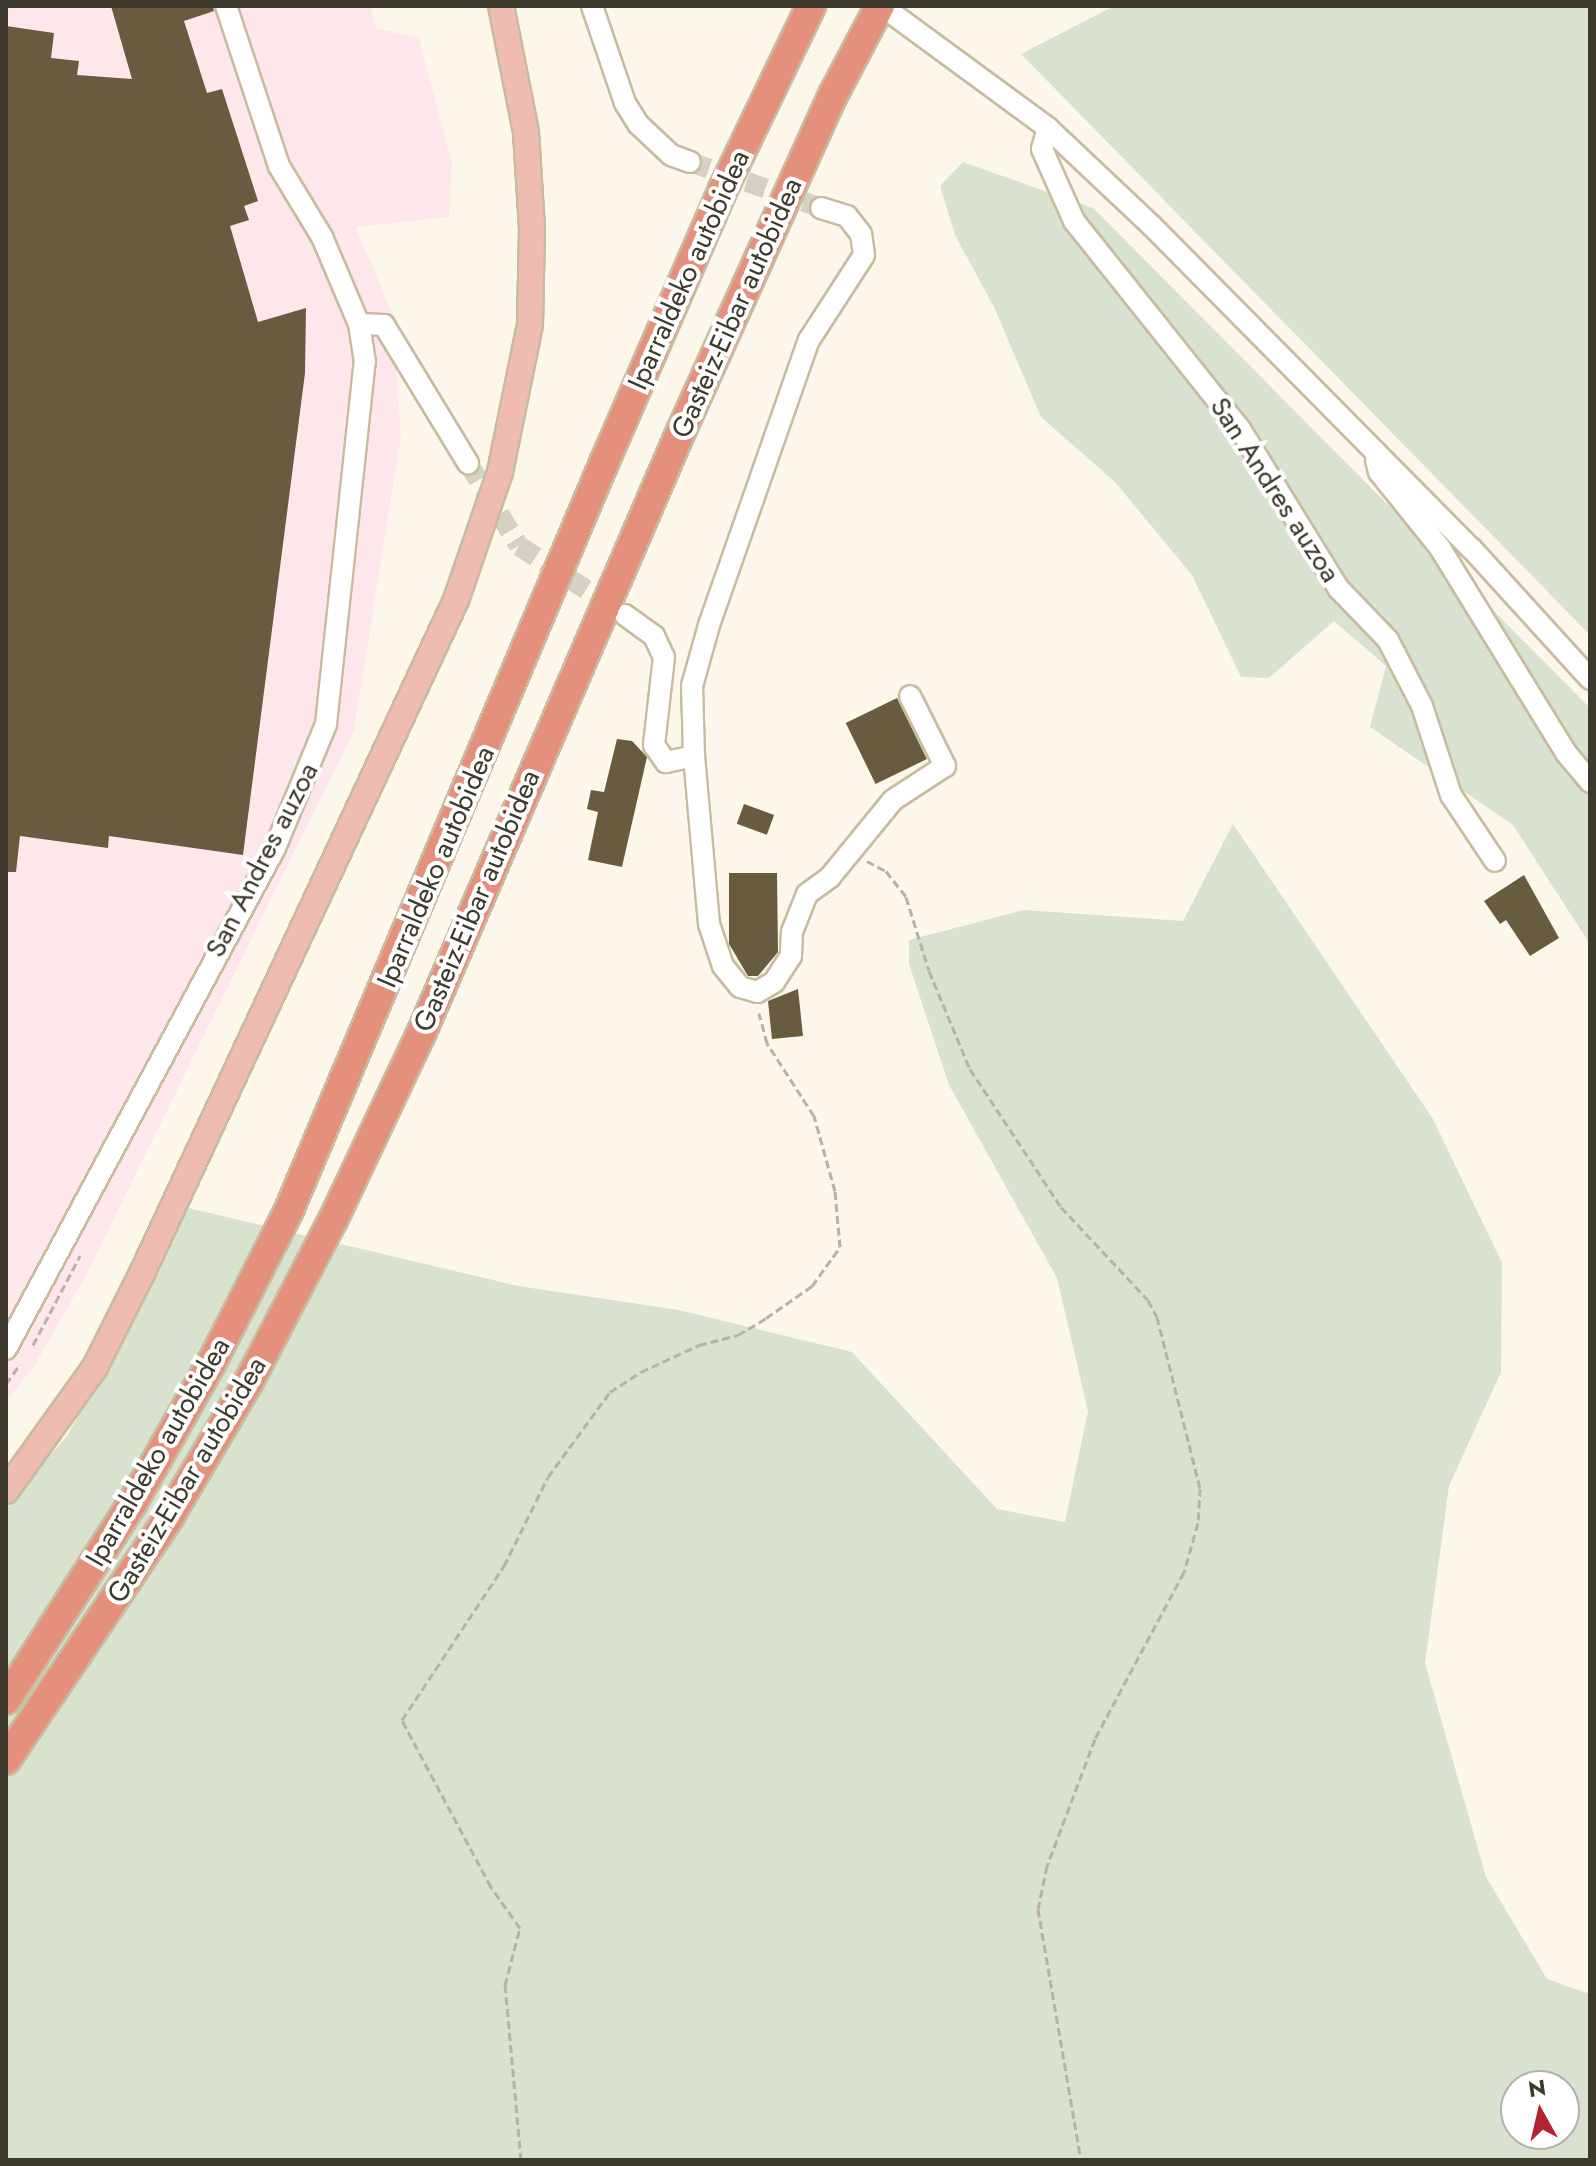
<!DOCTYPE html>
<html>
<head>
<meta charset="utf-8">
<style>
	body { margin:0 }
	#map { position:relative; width:1596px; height:2166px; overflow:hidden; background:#fdf7eb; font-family:Jost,sans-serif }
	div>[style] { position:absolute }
	.industrial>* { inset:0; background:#fde7ea }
	.green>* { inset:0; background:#d8e2ce }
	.building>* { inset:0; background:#685b3f; transform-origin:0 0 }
	.minor-tunnel>* { height:20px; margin-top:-10px; transform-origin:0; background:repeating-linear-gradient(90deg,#d7d1c5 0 20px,transparent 0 30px) }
	.path>* { height:3px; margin-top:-1.5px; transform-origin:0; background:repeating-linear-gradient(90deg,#b8b2a6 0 8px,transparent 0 12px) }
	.roads { filter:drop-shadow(2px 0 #c8bb9f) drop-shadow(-2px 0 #c8bb9f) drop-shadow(0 2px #c8bb9f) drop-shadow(0 -2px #c8bb9f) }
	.minor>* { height:20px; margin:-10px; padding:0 10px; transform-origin:10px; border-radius:10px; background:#fff }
	.major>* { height:24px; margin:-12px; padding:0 12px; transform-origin:12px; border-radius:12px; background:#efbcb1 }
	.highway>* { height:28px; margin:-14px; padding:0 14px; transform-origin:14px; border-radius:14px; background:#e5907d }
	span { translate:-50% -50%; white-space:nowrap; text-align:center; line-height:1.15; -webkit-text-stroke:8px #fff; paint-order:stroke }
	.street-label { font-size:28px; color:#3e392d }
	.frame { position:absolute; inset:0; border:8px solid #3e392d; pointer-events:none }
	.north { position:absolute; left:1500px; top:2070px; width:80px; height:80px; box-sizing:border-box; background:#fff; border:2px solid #b2b0ab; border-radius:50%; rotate:352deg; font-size:22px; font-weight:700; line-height:32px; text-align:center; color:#3e392d }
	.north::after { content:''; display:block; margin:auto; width:28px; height:36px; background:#b42234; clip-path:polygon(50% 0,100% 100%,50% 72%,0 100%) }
</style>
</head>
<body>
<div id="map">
	<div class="industrial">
		<div style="clip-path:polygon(6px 6px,370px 6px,376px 28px,419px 38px,452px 164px,449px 217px,356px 227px,393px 316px,401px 436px,354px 731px,84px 1279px,33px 1368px,6px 1401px)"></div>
	</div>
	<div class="green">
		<div style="clip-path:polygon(1114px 6px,1590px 6px,1590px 635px,1021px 54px)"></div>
		<div style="clip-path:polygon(963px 162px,1093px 208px,1590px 708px,1590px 944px,1513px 825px,1370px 727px,1386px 666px,1334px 621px,1269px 678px,1241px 677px,1192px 575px,1115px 482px,1041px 417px,994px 307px,955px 235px,940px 186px)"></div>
		<div style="clip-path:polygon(evenodd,1233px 824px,1433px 1119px,1502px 1263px,1501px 1372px,1449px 1486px,1425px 1663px,1486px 1877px,1547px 1979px,1590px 1994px,1590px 2160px,6px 2160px,6px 1505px,67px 1436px,124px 1333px,159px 1201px,518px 1286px,679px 1310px,852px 1352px,997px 1509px,1065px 1522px,1088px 1411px,1057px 1278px,949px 1085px,909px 964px,909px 940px,1024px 910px,1183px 921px,1233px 824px,1516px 2086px,1564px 2086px,1564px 2134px,1516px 2134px,1516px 2086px)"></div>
	</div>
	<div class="building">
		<div style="clip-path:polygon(111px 6px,213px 6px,214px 11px,184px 21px,207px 93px,222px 89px,258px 201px,244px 206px,249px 220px,230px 226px,258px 322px,306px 308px,305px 373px,243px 855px,109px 836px,108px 848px,20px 836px,16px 872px,6px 872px,6px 26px,54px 33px,51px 58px,79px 61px,77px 75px,132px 79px)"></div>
		<div style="left:897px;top:698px;width:68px;height:57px;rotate:64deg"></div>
		<div style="clip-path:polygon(617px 739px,632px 741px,647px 757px,622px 867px,588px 860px,598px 812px,587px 809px,591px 790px,604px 792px)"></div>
		<div style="left:744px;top:804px;width:32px;height:21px;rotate:20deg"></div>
		<div style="clip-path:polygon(729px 873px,777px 873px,778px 952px,758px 976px,748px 976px,729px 944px)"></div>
		<div style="clip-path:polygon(1524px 875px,1559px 938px,1530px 956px,1506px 920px,1500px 924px,1484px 901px)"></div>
		<div style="clip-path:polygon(798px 989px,803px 1036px,772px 1039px,768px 1001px)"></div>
	</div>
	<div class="minor-tunnel">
		<div style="left:690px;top:162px;width:139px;rotate:19.3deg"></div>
		<div style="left:468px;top:463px;width:97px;rotate:58.4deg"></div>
		<div style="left:519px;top:546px;width:118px;rotate:32.9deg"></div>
	</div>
	<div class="path">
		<div style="left:867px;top:861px;width:21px;rotate:28deg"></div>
		<div style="left:886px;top:871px;width:33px;rotate:52deg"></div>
		<div style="left:906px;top:897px;width:77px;rotate:72.7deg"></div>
		<div style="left:929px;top:971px;width:106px;rotate:67.3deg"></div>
		<div style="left:970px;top:1069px;width:165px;rotate:56.6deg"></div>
		<div style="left:1061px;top:1207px;width:127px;rotate:46.9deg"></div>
		<div style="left:1148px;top:1300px;width:19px;rotate:62deg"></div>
		<div style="left:1157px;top:1317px;width:176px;rotate:75.9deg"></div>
		<div style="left:1200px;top:1488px;width:35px;rotate:93deg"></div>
		<div style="left:1198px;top:1523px;width:51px;rotate:105.9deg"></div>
		<div style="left:1184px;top:1572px;width:189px;rotate:118.1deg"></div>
		<div style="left:1095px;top:1739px;width:136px;rotate:110.7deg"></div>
		<div style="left:1047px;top:1866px;width:44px;rotate:101.8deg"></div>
		<div style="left:1038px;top:1909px;width:255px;rotate:80.3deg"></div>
		<div style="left:33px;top:1345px;width:101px;rotate:-62.2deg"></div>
		<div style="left:6px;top:1384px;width:24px;rotate:-55deg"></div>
		<div style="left:521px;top:2160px;width:176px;rotate:-95.2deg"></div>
		<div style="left:505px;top:1985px;width:59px;rotate:-75.3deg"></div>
		<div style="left:520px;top:1928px;width:50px;rotate:-125.3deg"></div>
		<div style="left:491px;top:1887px;width:189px;rotate:-118.1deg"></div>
		<div style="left:402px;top:1720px;width:185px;rotate:-56.5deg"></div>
		<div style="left:504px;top:1566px;width:99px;rotate:-63.7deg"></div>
		<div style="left:548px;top:1477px;width:105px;rotate:-53.9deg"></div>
		<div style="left:610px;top:1392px;width:37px;rotate:-33deg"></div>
		<div style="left:641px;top:1372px;width:64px;rotate:-25deg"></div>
		<div style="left:699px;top:1345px;width:40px;rotate:-14.4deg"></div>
		<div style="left:738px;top:1335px;width:33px;rotate:-31deg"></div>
		<div style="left:766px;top:1318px;width:56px;rotate:-34.8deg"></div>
		<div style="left:812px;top:1286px;width:48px;rotate:-54.3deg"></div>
		<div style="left:840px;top:1247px;width:56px;rotate:-95.1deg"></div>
		<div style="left:835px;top:1191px;width:78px;rotate:-105.6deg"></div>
		<div style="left:814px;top:1116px;width:87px;rotate:-122.8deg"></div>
		<div style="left:767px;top:1043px;width:31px;rotate:-105deg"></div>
	</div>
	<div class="roads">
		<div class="minor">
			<div style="left:592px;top:6px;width:102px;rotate:71.2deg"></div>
			<div style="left:625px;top:103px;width:25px;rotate:58deg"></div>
			<div style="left:638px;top:124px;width:45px;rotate:43.2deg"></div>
			<div style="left:671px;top:155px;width:20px;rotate:20deg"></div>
			<div style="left:882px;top:6px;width:206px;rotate:36.3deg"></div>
			<div style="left:1048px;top:128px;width:141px;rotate:43.3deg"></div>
			<div style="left:1151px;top:225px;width:455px;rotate:45.3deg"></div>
			<div style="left:1471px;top:548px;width:177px;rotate:47.7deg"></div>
			<div style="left:1048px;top:128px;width:22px;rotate:106deg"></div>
			<div style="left:1042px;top:149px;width:79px;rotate:66deg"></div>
			<div style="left:1074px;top:221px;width:266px;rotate:51.4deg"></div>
			<div style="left:1240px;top:429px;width:188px;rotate:58.3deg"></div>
			<div style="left:1339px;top:589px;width:71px;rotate:46.1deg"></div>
			<div style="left:1388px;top:640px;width:74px;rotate:62.7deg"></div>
			<div style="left:1422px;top:706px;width:94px;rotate:72deg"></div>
			<div style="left:1451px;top:795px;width:79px;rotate:56.3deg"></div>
			<div style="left:359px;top:324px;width:25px;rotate:2deg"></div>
			<div style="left:384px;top:325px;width:162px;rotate:58.7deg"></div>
			<div style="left:1376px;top:460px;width:12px;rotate:76deg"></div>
			<div style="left:1379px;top:472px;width:97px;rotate:51.2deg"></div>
			<div style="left:1440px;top:548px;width:241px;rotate:58.4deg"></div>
			<div style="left:1566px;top:753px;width:38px;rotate:50deg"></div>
			<div style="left:625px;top:615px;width:36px;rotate:36deg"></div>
			<div style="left:654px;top:636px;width:23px;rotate:65deg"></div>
			<div style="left:664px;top:657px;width:89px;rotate:96.5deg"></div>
			<div style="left:654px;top:745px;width:21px;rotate:55deg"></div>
			<div style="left:666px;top:762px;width:29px;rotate:-12deg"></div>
			<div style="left:694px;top:756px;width:169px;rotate:84.9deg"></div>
			<div style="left:709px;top:924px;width:44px;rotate:71.6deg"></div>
			<div style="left:723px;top:966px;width:27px;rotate:51deg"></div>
			<div style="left:740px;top:987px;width:18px;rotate:16deg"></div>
			<div style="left:757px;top:992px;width:20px;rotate:-30deg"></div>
			<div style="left:774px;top:982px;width:31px;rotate:-57deg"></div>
			<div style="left:791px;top:956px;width:24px;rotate:-88deg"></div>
			<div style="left:792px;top:932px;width:41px;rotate:-68.5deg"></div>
			<div style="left:807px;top:894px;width:29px;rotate:-36deg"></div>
			<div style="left:830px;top:877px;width:99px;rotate:-50.7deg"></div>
			<div style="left:893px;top:800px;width:62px;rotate:-33.2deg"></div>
			<div style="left:945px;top:766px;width:78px;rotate:-116.6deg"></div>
			<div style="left:694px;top:756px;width:70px;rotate:-91.6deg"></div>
			<div style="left:692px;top:686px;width:63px;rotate:-74.4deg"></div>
			<div style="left:709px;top:625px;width:302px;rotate:-70.7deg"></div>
			<div style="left:809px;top:340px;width:101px;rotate:-57.1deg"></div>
			<div style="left:864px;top:255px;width:21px;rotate:-98deg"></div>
			<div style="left:861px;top:234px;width:23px;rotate:-128deg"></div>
			<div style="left:847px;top:216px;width:27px;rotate:-163deg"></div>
			<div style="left:6px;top:1349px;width:569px;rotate:-61.77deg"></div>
			<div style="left:275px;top:848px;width:134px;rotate:-67.6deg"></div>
			<div style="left:326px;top:724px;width:364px;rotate:-83.9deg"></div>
			<div style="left:365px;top:362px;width:38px;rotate:-99deg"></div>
			<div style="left:359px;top:324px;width:95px;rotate:-113deg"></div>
			<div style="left:322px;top:237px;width:83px;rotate:-121.2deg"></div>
			<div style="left:279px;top:166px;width:169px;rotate:-108.3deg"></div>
		</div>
		<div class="major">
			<div style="left:6px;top:1491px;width:153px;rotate:-54.3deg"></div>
			<div style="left:95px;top:1367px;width:107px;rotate:-63.4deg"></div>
			<div style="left:143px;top:1271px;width:740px;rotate:-64.99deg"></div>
			<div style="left:456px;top:600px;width:135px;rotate:-71deg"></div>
			<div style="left:500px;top:472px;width:151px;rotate:-78.5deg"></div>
			<div style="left:530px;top:324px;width:96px;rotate:-88.8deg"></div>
			<div style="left:532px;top:228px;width:96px;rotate:-93.6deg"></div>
			<div style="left:526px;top:132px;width:128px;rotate:-101.2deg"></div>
		</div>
		<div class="highway">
			<div style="left:6px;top:1700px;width:233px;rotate:-57.3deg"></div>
			<div style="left:132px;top:1504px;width:163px;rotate:-60.6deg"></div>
			<div style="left:212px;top:1362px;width:170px;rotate:-63.1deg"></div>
			<div style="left:289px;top:1210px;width:811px;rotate:-67.14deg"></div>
			<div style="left:604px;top:463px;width:299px;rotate:-66.5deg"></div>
			<div style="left:723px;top:189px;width:203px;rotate:-64.3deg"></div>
			<div style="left:6px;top:1760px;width:293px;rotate:-56.1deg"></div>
			<div style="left:169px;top:1517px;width:156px;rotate:-59.5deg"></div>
			<div style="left:248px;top:1383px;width:184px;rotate:-62.5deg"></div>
			<div style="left:333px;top:1220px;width:206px;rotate:-64.7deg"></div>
			<div style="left:421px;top:1034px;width:649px;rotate:-66.67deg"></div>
			<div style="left:678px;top:438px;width:376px;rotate:-65.7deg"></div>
			<div style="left:833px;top:95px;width:101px;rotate:-62.2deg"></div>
		</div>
	</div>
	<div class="street-label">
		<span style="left:689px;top:270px;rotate:-66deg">Iparraldeko autobidea</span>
		<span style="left:737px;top:308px;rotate:-66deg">Gasteiz-Eibar autobidea</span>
		<span style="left:1275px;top:490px;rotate:57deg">San Andres auzoa</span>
		<span style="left:262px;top:860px;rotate:-63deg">San Andres auzoa</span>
		<span style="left:436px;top:867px;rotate:-67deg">Iparraldeko autobidea</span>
		<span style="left:477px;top:901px;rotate:-67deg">Gasteiz-Eibar autobidea</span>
		<span style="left:158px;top:1452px;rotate:-60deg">Iparraldeko autobidea</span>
		<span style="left:187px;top:1480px;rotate:-59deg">Gasteiz-Eibar autobidea</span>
	</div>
	<div class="frame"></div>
	<div class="north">N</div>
</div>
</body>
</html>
